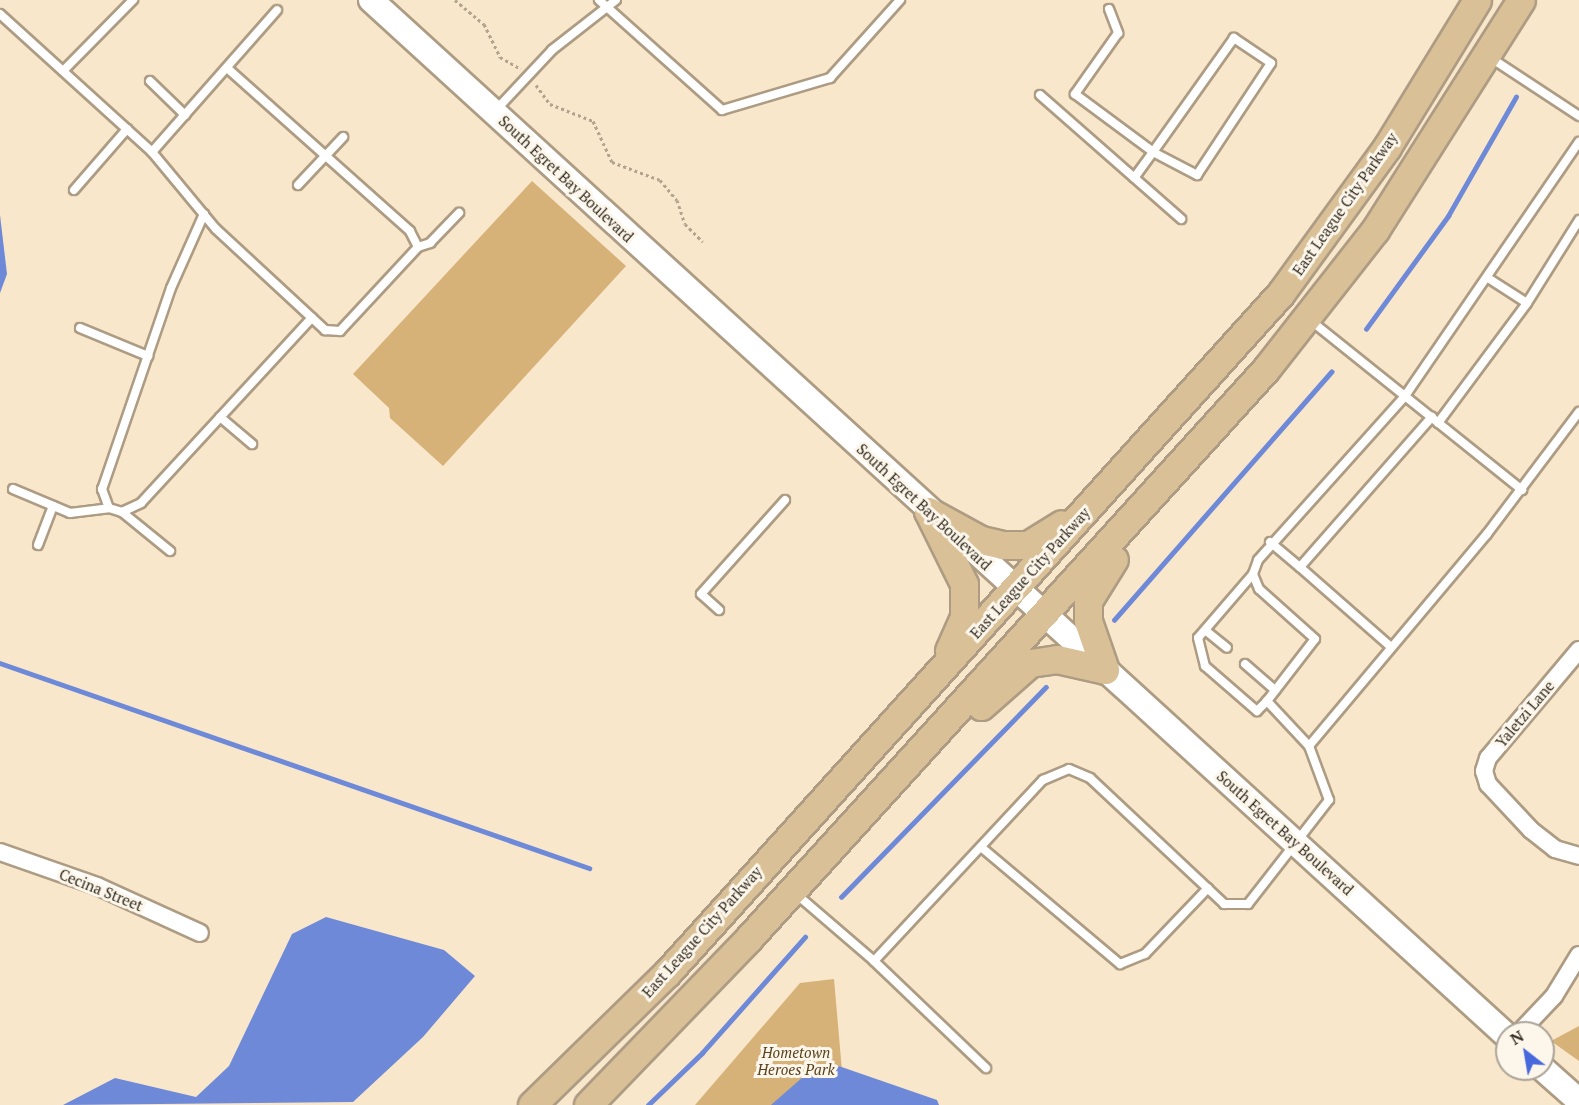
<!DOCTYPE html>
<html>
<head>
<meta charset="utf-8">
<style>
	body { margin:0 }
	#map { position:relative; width:1579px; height:1105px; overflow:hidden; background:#f9e7cc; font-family:"PT Serif",serif }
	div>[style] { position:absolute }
	.green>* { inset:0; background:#d7b278 }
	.water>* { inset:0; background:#6d89d7 }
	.stream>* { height:4.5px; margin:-2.25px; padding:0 2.25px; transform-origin:2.25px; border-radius:2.25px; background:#6d89d7 }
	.path>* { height:3px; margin-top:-1.5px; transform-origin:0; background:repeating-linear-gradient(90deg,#b1a38e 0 3px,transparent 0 6px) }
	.roads { filter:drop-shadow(2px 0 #ad9c83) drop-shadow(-2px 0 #ad9c83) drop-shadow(0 2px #ad9c83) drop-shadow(0 -2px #ad9c83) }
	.service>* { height:8px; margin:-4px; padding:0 4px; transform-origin:4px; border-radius:4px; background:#fff }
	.minor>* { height:16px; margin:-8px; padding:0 8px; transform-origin:8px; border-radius:8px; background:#fff }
	.secondary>* { height:24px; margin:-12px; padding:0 12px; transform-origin:12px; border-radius:12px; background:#fff }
	.primary>* { height:27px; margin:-13.5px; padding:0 13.5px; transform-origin:13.5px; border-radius:13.5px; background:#d9c097 }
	span { translate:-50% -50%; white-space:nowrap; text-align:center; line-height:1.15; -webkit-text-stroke:6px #fdf6eb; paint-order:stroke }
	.street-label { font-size:15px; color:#312a1f }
	.park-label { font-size:15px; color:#59431e; font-style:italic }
	.north { position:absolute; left:1495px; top:1021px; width:60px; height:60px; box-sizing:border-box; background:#fdf6eb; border:2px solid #aba499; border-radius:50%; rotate:329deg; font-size:16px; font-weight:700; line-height:24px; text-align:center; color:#312a1f }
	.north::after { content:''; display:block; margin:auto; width:21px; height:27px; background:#4769dd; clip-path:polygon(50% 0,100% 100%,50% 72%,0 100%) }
</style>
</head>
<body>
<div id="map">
	<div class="green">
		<div style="clip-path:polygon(532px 181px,626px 266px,443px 466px,390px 418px,389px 408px,353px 374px)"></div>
		<div style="clip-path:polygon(834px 979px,845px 1105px,695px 1105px,800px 983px)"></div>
		<div style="clip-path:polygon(1579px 1026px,1579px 1061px,1551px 1041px)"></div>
	</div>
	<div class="water">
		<div style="clip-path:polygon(0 215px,7px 274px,0 293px)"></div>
		<div style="clip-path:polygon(326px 917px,444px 950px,475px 976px,423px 1037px,353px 1102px,63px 1105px,115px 1078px,196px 1097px,229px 1066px,292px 934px)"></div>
		<div style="clip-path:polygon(830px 1063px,937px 1100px,939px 1105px,771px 1105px,812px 1069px)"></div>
	</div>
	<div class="stream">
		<div style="left:1366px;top:329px;width:140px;rotate:-54deg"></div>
		<div style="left:1448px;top:216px;width:137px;rotate:-60.3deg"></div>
		<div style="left:1114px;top:620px;width:330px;rotate:-48.8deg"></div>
		<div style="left:0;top:663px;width:624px;rotate:19.19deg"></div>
		<div style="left:841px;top:897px;width:293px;rotate:-45.7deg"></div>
		<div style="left:648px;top:1105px;width:75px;rotate:-43.9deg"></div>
		<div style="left:702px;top:1053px;width:155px;rotate:-48.4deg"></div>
	</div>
	<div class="path">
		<div style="left:455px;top:0;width:38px;rotate:40deg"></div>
		<div style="left:484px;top:24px;width:37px;rotate:64deg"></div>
		<div style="left:500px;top:57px;width:24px;rotate:30deg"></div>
		<div style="left:536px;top:85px;width:24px;rotate:54deg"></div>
		<div style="left:550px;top:104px;width:46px;rotate:21.6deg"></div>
		<div style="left:593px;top:121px;width:45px;rotate:65.1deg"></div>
		<div style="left:612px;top:162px;width:51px;rotate:20.6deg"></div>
		<div style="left:660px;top:180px;width:26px;rotate:50deg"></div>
		<div style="left:677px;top:200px;width:25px;rotate:72deg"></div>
		<div style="left:685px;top:224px;width:25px;rotate:45deg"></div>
	</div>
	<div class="roads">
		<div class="service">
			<div style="left:599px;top:0;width:165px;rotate:41.8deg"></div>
			<div style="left:722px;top:110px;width:113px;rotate:-16.5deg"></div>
			<div style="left:830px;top:78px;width:105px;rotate:-48.1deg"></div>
			<div style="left:1109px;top:9px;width:26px;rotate:69deg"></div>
			<div style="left:1118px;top:33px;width:75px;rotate:125.2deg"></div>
			<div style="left:1075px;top:94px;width:97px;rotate:36.6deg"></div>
			<div style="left:1153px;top:152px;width:50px;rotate:27.6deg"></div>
			<div style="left:1197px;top:175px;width:134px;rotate:-56.5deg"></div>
			<div style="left:1271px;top:63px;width:45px;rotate:-146deg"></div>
			<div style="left:1234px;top:38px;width:140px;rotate:125.4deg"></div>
			<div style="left:1153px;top:152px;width:32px;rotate:126deg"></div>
			<div style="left:0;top:14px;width:205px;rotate:42.2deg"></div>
			<div style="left:152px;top:152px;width:100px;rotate:50.3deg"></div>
			<div style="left:216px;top:229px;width:149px;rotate:42.8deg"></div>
			<div style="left:325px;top:330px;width:15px;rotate:4deg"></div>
			<div style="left:340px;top:331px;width:115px;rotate:-47.1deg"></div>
			<div style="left:418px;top:247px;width:18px;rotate:-117deg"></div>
			<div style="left:410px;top:231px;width:245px;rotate:-138.3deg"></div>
			<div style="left:1488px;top:56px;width:109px;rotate:33.4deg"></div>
			<div style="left:63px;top:71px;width:100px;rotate:-45.4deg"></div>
			<div style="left:150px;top:81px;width:49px;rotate:44.2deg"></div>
			<div style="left:1040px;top:95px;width:188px;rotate:41.3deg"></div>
			<div style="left:495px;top:111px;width:83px;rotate:-46.9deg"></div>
			<div style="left:552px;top:50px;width:81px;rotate:-38deg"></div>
			<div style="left:152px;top:152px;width:189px;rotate:-48.6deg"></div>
			<div style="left:298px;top:185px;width:66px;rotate:-46.8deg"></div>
			<div style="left:74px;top:190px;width:81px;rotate:-49deg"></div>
			<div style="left:204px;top:214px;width:81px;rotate:114deg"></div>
			<div style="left:171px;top:288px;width:213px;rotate:108.9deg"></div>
			<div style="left:102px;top:489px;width:20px;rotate:70deg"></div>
			<div style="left:109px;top:508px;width:14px;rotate:17deg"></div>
			<div style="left:122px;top:512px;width:21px;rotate:-25deg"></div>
			<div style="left:141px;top:503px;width:252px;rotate:-47.3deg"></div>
			<div style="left:418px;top:247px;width:13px;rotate:-18deg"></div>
			<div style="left:430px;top:243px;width:42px;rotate:-46deg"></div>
			<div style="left:1488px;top:278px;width:46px;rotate:32.7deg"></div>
			<div style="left:1310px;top:320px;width:272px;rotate:38.7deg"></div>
			<div style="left:80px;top:328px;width:74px;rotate:22.4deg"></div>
			<div style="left:220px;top:417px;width:42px;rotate:40.2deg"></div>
			<div style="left:1438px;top:423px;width:149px;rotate:-53.4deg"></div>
			<div style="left:1527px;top:303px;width:98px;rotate:-57.9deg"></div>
			<div style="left:13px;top:489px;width:62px;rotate:22.8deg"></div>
			<div style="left:70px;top:513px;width:39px;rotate:-7deg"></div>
			<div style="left:122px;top:512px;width:62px;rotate:39.1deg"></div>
			<div style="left:1270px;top:542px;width:39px;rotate:40deg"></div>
			<div style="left:38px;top:545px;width:42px;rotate:-69deg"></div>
			<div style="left:1253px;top:574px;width:84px;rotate:130.7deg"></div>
			<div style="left:1198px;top:638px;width:29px;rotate:76deg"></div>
			<div style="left:1205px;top:666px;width:69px;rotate:40.9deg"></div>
			<div style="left:1257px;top:711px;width:14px;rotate:-45deg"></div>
			<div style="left:719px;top:610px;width:24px;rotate:-138deg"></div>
			<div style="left:701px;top:594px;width:126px;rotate:-48.2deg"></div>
			<div style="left:1205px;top:630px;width:28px;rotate:39deg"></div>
			<div style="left:1391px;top:647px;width:121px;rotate:-138.7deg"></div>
			<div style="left:1300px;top:567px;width:200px;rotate:-48.7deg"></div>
			<div style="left:1245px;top:664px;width:40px;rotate:41deg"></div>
			<div style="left:1309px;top:746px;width:62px;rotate:-133deg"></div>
			<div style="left:1267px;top:701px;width:78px;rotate:-52.3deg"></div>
			<div style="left:1315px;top:639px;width:75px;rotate:-138.2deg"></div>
			<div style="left:1259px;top:589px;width:16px;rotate:-112deg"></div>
			<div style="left:1253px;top:574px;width:15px;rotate:-70deg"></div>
			<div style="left:1258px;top:560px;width:220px;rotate:-48.1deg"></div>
			<div style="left:1405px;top:396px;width:308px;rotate:-55.6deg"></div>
			<div style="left:981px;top:847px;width:182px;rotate:40.1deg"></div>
			<div style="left:1120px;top:964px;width:27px;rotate:-22deg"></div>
			<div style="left:1145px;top:954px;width:91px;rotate:-46.3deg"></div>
			<div style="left:795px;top:893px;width:104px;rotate:40.7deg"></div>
			<div style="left:874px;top:961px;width:248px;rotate:-47deg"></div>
			<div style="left:1043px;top:780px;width:28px;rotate:-23deg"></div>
			<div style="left:1069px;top:769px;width:23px;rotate:23deg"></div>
			<div style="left:1090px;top:778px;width:184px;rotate:43.2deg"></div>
			<div style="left:1224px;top:904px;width:24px"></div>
			<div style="left:1248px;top:904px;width:132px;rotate:-52.1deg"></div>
			<div style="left:1329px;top:800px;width:58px;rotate:-110.3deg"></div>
			<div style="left:1309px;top:746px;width:277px;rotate:-50deg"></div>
			<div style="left:1487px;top:534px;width:153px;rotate:-53deg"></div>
			<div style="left:874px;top:961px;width:155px;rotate:43.7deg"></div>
		</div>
		<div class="minor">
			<div style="left:1579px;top:650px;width:141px;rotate:130.1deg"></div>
			<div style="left:1488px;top:758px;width:14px;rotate:107deg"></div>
			<div style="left:1484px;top:771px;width:14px;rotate:73deg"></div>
			<div style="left:1488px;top:784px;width:63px;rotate:46.9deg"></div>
			<div style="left:1531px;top:830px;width:31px;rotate:38deg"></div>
			<div style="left:1555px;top:849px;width:25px;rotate:16deg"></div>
			<div style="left:0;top:852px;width:103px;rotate:19.3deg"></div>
			<div style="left:97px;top:886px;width:113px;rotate:24.5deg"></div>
			<div style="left:1519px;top:1033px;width:51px;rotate:-46.6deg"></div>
			<div style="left:1554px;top:996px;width:48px;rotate:-58.6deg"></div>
		</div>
		<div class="secondary">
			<div style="left:371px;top:0;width:1537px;rotate:42.36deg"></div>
			<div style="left:1543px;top:1069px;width:48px;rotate:41.6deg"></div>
		</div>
		<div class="primary">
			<div style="left:928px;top:511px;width:60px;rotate:28.7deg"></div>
			<div style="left:981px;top:540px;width:22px;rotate:13deg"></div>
			<div style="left:1002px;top:545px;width:26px"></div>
			<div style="left:1028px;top:545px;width:39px;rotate:-32deg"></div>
			<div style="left:928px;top:511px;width:81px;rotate:63.7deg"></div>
			<div style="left:964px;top:584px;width:33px;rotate:90deg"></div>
			<div style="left:964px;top:617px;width:37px;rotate:114deg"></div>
			<div style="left:1105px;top:670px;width:52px;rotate:-109.1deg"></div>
			<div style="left:1088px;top:621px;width:20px;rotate:-90deg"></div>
			<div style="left:1088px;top:601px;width:49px;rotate:-58.2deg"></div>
			<div style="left:981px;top:706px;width:65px;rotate:-41.3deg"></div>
			<div style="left:1030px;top:663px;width:27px;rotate:-8deg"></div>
			<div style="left:1057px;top:659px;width:49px;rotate:12.9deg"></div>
			<div style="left:532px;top:1105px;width:189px;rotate:-44.4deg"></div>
			<div style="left:667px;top:973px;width:916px;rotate:-47.92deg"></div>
			<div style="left:1281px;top:293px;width:180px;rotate:-54deg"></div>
			<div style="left:1387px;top:147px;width:172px;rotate:-58.5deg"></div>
			<div style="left:588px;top:1105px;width:232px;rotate:-46deg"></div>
			<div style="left:749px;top:938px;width:769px;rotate:-47.74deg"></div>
			<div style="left:1266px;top:369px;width:177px;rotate:-51.9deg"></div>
			<div style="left:1375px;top:230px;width:272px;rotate:-57.6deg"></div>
		</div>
	</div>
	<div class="street-label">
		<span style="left:566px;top:179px;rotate:43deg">South Egret Bay Boulevard</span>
		<span style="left:1345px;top:204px;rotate:-55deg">East League City Parkway</span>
		<span style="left:924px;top:507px;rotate:43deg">South Egret Bay Boulevard</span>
		<span style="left:1030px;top:573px;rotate:-48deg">East League City Parkway</span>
		<span style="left:1525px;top:714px;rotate:-50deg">Yaletzi Lane</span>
		<span style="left:1285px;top:833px;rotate:42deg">South Egret Bay Boulevard</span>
		<span style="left:101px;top:890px;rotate:22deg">Cecina Street</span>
		<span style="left:702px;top:932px;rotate:-48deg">East League City Parkway</span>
	</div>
	<div class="park-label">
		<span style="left:796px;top:1061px">Hometown<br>Heroes Park</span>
	</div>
	<div class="north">N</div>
</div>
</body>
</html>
